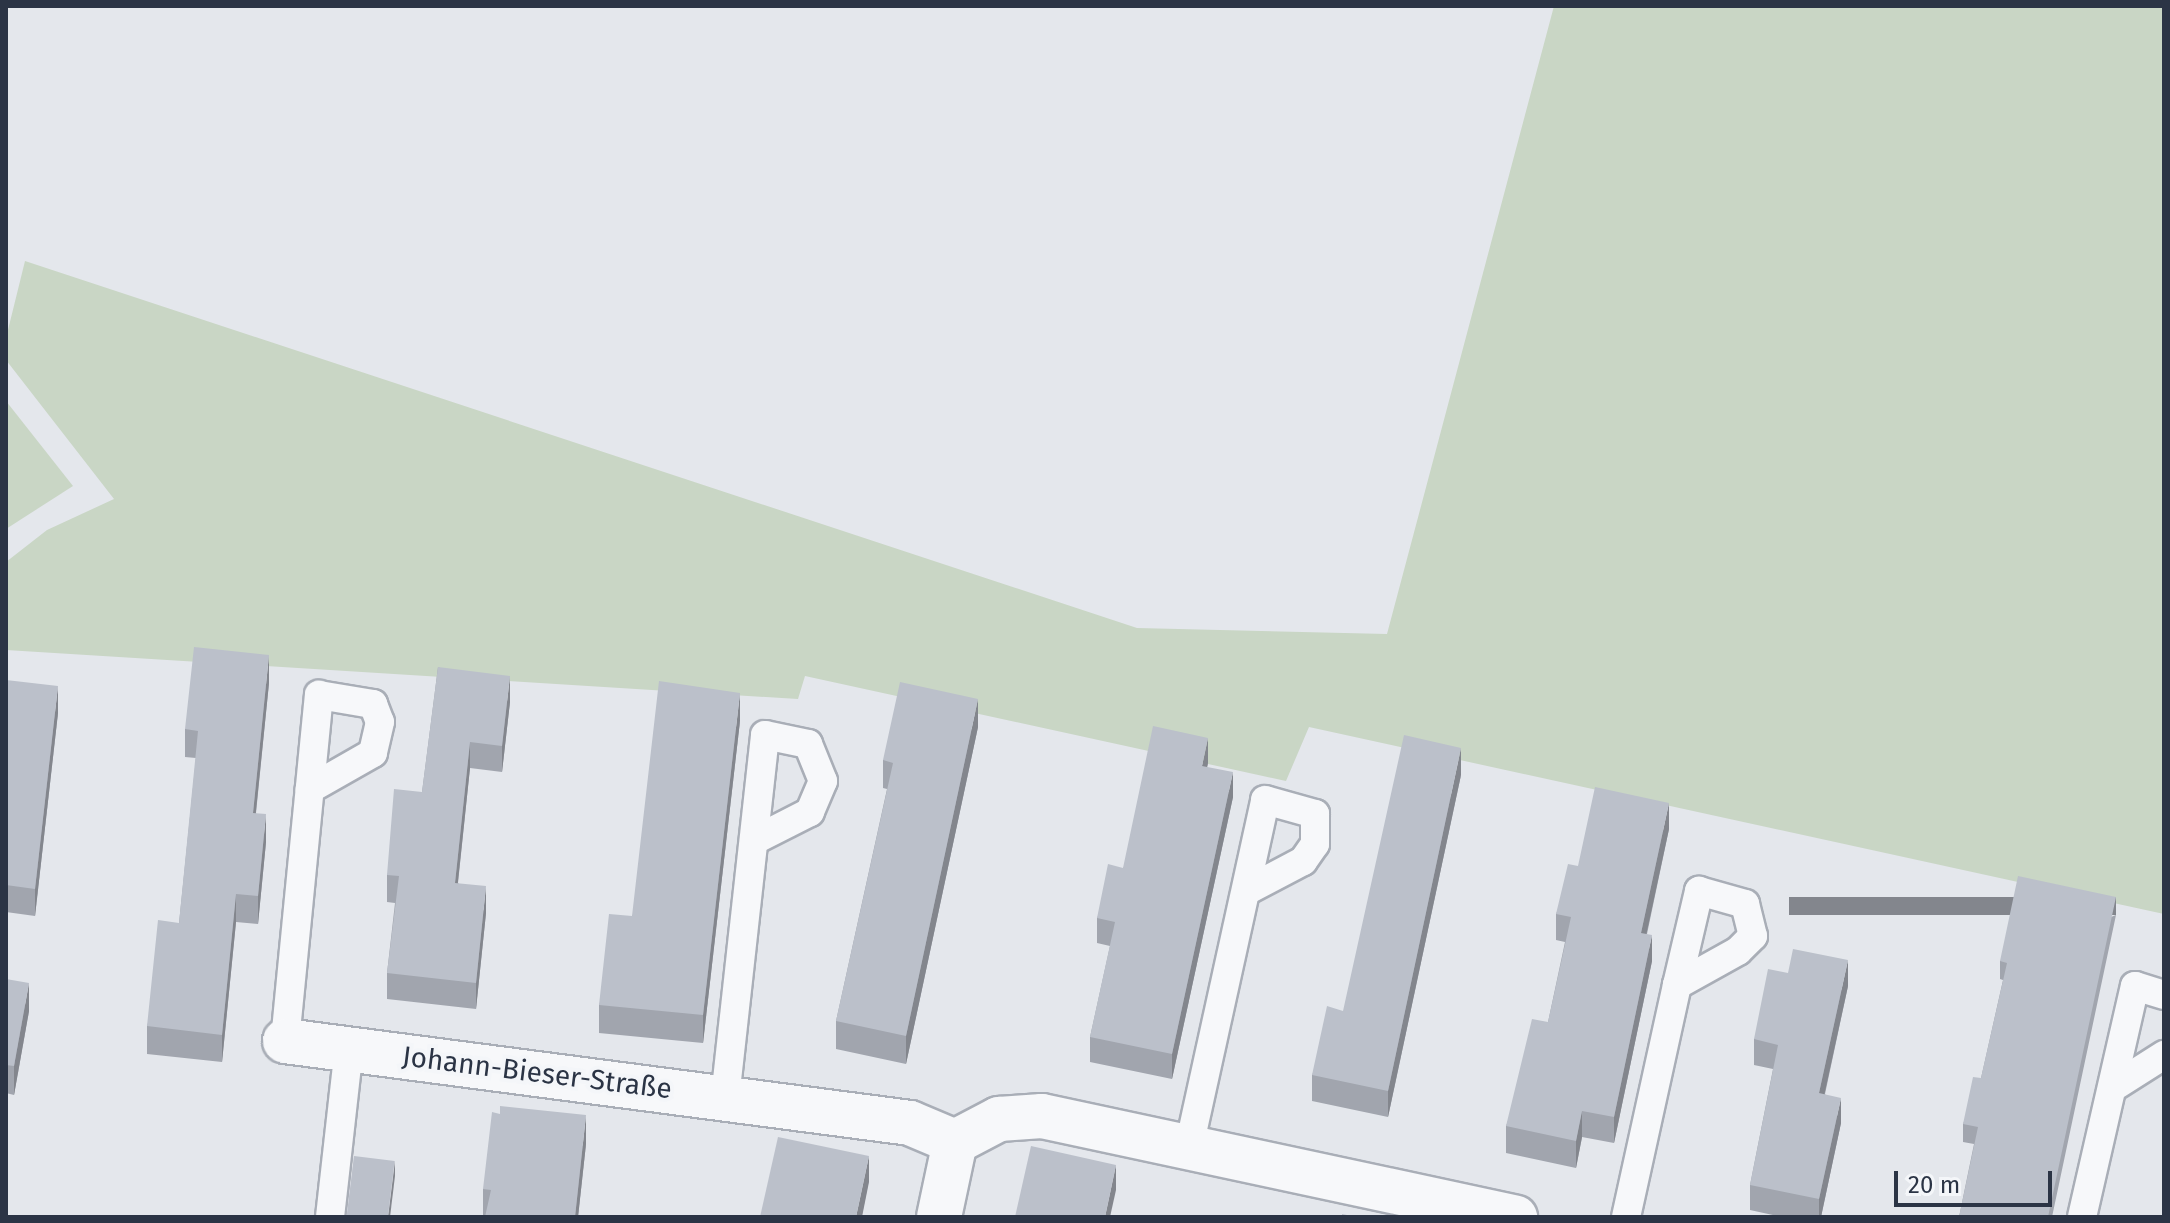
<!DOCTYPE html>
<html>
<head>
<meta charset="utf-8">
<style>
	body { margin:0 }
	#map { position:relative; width:2170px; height:1223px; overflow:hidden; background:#e4e7ec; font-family:"Fira Sans",sans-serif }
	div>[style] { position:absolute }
	.green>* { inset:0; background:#c9d6c5 }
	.roads { filter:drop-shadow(2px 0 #a9aeb7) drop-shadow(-2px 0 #a9aeb7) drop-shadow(0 2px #a9aeb7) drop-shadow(0 -2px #a9aeb7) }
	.service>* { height:28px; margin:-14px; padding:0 14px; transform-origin:14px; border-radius:14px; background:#f7f8fa }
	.minor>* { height:44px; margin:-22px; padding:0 22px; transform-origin:22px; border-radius:22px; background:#f7f8fa }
	.wall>* { inset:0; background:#a1a5ae }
	.shaded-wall>* { inset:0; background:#83868d; transform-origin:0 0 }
	.building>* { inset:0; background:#bbc0ca; transform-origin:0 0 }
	span { translate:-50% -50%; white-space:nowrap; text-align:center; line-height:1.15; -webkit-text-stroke:8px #f4f6f9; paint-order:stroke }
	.street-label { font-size:28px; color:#2b3445 }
	.frame { position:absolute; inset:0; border:8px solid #2b3445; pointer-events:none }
	.scale { position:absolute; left:1894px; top:1171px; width:158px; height:36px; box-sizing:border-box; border:4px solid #2b3445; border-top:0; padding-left:10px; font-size:24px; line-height:28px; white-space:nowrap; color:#2b3445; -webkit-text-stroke:6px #f4f6f9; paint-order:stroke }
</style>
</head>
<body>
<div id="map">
	<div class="green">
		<div style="clip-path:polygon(1554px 6px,2164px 6px,2164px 914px,1309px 727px,1286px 781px,805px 676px,798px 699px,6px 650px,6px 562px,47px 530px,114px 499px,6px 360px,6px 338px,25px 261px,1137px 628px,1387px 634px)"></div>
		<div style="clip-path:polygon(6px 401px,73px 486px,6px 529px)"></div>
	</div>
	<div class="roads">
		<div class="service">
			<div style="left:285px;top:1041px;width:348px;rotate:-84.4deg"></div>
			<div style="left:319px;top:695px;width:55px;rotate:9.5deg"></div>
			<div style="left:373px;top:704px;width:19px;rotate:69deg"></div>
			<div style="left:380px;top:722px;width:32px;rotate:103deg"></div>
			<div style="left:373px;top:753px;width:73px;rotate:150.3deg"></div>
			<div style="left:2112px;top:1088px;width:62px;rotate:-32.4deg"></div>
			<div style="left:725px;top:1098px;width:365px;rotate:-83.7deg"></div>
			<div style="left:765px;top:735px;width:44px;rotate:11.8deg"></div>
			<div style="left:808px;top:744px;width:40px;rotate:68deg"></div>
			<div style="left:823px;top:781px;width:34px;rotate:113deg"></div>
			<div style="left:810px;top:812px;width:62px;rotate:153deg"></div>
			<div style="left:1189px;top:1147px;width:355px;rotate:-77.6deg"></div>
			<div style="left:1265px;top:800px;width:52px;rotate:15.6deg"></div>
			<div style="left:1315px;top:814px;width:30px;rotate:90deg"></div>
			<div style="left:1315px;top:844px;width:21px;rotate:125deg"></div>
			<div style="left:1303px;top:861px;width:64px;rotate:152.2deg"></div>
			<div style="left:330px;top:1217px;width:170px;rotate:-83.6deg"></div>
			<div style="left:1626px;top:1217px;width:238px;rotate:-77.6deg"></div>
			<div style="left:1677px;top:985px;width:97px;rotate:-76.8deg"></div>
			<div style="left:1699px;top:891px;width:48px;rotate:15.8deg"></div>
			<div style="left:1745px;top:904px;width:33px;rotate:76deg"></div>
			<div style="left:1753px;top:936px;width:21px;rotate:135deg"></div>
			<div style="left:1738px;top:951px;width:70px;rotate:150.9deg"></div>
			<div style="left:2082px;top:1217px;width:237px;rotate:-77.1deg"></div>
			<div style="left:2135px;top:986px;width:30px;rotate:17deg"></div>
		</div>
		<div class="minor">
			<div style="left:285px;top:1041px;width:630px;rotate:7.47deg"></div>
			<div style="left:910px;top:1123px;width:49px;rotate:22.9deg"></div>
			<div style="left:955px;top:1142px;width:50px;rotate:-27.6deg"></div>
			<div style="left:999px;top:1119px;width:43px;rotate:-4deg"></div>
			<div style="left:1042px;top:1116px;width:484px;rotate:12.1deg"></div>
			<div style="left:939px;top:1217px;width:77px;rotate:-78deg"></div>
		</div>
	</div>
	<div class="wall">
		<div style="clip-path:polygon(438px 667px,510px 702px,502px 772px,470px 768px,458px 883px,486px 913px,476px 1009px,387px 999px,387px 973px,395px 903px,387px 902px,387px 875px,422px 792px)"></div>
		<div style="clip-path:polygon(6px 680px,58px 713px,35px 916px,6px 912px)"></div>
		<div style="clip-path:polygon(269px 683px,256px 813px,266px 842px,258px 924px,236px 922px,222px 1062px,147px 1054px,147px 1026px,179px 923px,196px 758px,185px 757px,185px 729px)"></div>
		<div style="clip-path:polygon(740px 721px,703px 1043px,599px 1033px,599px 1005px,632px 916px)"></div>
		<div style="clip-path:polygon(978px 727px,906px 1064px,836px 1049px,836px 1021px,887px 789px,883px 788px,883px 760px)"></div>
		<div style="clip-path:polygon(1208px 763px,1207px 767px,1233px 797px,1172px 1079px,1090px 1062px,1090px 1037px,1110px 946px,1097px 943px,1097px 918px,1123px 868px)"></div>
		<div style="clip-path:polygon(1461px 775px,1388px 1117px,1312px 1101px,1312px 1075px)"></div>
		<div style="clip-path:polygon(1669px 829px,1647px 934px,1652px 961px,1614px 1143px,1582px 1137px,1576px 1168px,1506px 1153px,1506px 1126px,1548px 1022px,1565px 942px,1556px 940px,1556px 914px,1578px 866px)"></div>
		<div style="clip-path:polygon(2116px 915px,2052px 1217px,1959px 1217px,1974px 1144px,1963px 1142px,1963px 1124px,1981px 1078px,2003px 980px,2000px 979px,2000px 961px)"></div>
		<div style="clip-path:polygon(6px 979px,29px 1011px,14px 1095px,6px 1093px)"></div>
		<div style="clip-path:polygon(1848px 986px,1825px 1094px,1841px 1123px,1821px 1217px,1782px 1217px,1750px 1210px,1750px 1185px,1773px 1069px,1754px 1065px,1754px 1039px)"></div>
		<div style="clip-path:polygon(586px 1144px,578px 1217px,483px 1217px,483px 1189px)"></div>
	</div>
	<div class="shaded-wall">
		<div style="clip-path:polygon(269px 655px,269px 683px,253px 840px,253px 813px)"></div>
		<div style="clip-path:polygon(510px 676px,510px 702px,502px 772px,502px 746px)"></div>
		<div style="clip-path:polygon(58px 686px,58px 713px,35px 916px,35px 889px)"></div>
		<div style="clip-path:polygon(740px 693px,740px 721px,703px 1043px,703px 1015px)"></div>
		<div style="clip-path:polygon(978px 699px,978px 727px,906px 1064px,906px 1036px)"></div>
		<div style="clip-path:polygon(1208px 738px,1208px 763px,1202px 791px,1202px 766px)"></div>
		<div style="clip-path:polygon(470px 742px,470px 768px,455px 909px,455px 883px)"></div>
		<div style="clip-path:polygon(1461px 748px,1461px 775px,1388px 1117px,1388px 1091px)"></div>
		<div style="clip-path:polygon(1233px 772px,1233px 797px,1172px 1079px,1172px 1054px)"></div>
		<div style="clip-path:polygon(1669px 803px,1669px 829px,1641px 959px,1641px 933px)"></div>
		<div style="clip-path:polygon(266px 814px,266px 842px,258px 924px,258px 896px)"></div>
		<div style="clip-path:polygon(486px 886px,486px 913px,476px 1009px,476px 983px)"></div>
		<div style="clip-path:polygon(236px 894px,236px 922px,222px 1062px,222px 1035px)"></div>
		<div style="left:2116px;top:897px;width:18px;height:327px;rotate:90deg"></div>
		<div style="clip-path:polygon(1652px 935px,1652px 961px,1614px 1143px,1614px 1117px)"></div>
		<div style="clip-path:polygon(1848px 960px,1848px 986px,1819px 1119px,1819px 1093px)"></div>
		<div style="clip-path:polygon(29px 983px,29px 1011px,14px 1095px,14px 1066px)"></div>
		<div style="clip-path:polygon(1841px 1098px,1841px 1123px,1821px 1217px,1819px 1217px,1819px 1199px)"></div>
		<div style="clip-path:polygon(1582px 1111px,1582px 1137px,1576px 1168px,1576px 1141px)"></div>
		<div style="clip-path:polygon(586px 1115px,586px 1144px,578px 1217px,575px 1217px)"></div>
		<div style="clip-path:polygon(869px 1156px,869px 1182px,862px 1217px,856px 1217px)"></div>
		<div style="clip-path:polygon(395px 1161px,395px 1176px,390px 1217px,388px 1217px)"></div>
		<div style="clip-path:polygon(1116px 1165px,1116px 1190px,1110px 1217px,1105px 1217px)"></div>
	</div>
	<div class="building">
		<div style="clip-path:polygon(194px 647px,269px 655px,253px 813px,266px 814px,258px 896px,236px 894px,222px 1035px,147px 1026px,158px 920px,179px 923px,198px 731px,185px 729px)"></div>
		<div style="clip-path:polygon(438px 667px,510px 676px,502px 746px,470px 742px,455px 883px,486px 886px,476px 983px,387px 973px,399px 876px,387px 875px,394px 789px,422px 792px)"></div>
		<div style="clip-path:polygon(6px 680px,58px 686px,35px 889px,6px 885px)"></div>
		<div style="clip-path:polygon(659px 681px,740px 693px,703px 1015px,599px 1005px,609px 914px,632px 916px)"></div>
		<div style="clip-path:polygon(900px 682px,978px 699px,906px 1036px,836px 1021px,893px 763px,883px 760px)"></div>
		<div style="clip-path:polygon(1153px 726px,1208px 738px,1202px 766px,1233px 772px,1172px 1054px,1090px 1037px,1115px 922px,1097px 918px,1108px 864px,1123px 868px)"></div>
		<div style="clip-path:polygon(1404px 735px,1461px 748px,1388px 1091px,1312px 1075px,1327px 1006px,1343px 1011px)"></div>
		<div style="clip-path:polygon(1595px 787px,1669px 803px,1641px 933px,1652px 935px,1614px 1117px,1582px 1111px,1576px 1141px,1506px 1126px,1532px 1019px,1548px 1022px,1571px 917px,1556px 914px,1568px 864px,1578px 866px)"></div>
		<div style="clip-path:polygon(2018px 876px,2116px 897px,2048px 1217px,1959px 1217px,1978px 1127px,1963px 1124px,1973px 1077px,1981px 1078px,2007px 963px,2000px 961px)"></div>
		<div style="clip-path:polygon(1793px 949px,1848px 960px,1819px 1093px,1841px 1098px,1819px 1199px,1750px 1185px,1778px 1045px,1754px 1039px,1768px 969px,1788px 973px)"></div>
		<div style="clip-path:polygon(6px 979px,29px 983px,14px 1066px,6px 1065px)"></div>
		<div style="clip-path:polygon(500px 1106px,586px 1115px,575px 1217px,485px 1217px,491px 1190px,483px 1189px,492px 1112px,500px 1114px)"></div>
		<div style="clip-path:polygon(778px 1137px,869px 1156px,856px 1217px,760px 1217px)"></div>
		<div style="clip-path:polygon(1031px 1146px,1116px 1165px,1105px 1217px,1015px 1217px)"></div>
		<div style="left:354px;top:1156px;width:41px;height:61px;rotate:7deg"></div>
		<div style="clip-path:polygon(1342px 1214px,1357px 1217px,1342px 1217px)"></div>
	</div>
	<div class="street-label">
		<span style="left:537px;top:1073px;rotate:7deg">Johann-Bieser-Straße</span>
	</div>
	<div class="frame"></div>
	<div class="scale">20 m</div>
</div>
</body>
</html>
